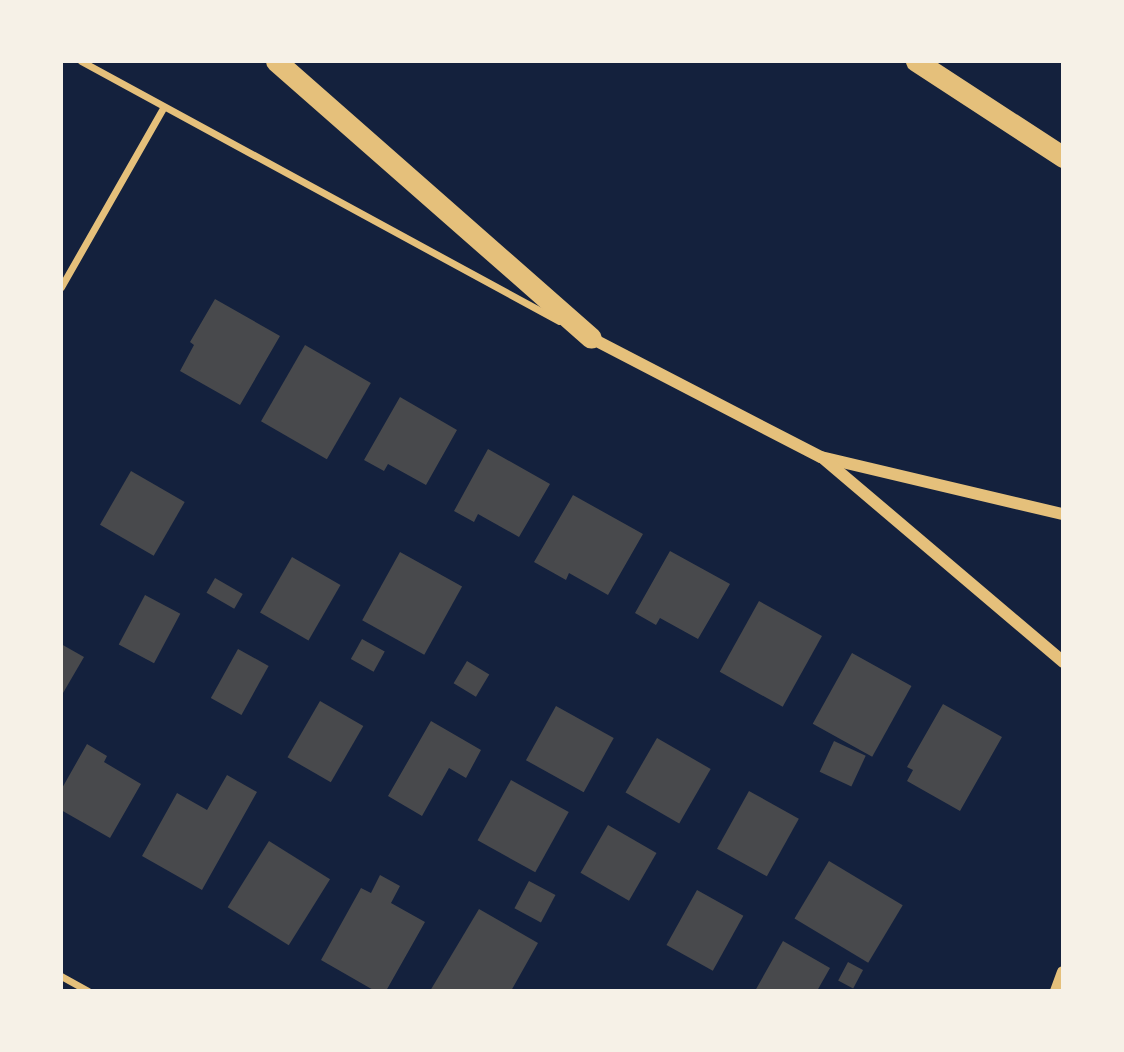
<!DOCTYPE html>
<html>
<head>
<meta charset="utf-8">
<style>
	body { margin:0 }
	#map { position:relative; width:1124px; height:1052px; overflow:hidden; background:#14213d; font-family:"Work Sans",sans-serif }
	div>[style] { position:absolute }
	.building>* { inset:0; background:#48494c; transform-origin:0 0 }
	.minor>* { height:7px; margin:-3.5px; padding:0 3.5px; transform-origin:3.5px; border-radius:3.5px; background:#e5c07b }
	.tertiary>* { height:12px; margin:-6px; padding:0 6px; transform-origin:6px; border-radius:6px; background:#e5c07b }
	.motorway>* { height:21px; margin:-10.5px; padding:0 10.5px; transform-origin:10.5px; border-radius:10.5px; background:#e5c07b }
	span { translate:-50% -50%; white-space:nowrap; text-align:center; line-height:1.15; -webkit-text-stroke:5px #f6f1e7; paint-order:stroke }
	.frame { position:absolute; inset:0; border:63px solid #f6f1e7; pointer-events:none }
</style>
</head>
<body>
<div id="map">
	<div class="building">
		<div style="clip-path:polygon(215px 299px,280px 336px,240px 405px,180px 371px,194px 345px,190px 342px)"></div>
		<div style="left:305px;top:345px;width:76px;height:88px;rotate:30deg"></div>
		<div style="clip-path:polygon(400px 397px,457px 430px,426px 485px,388px 464px,384px 471px,364px 460px)"></div>
		<div style="clip-path:polygon(488px 449px,550px 484px,519px 537px,478px 514px,474px 522px,454px 511px)"></div>
		<div style="left:131px;top:471px;width:62px;height:62px;rotate:30deg"></div>
		<div style="clip-path:polygon(573px 495px,643px 534px,608px 595px,569px 573px,566px 580px,534px 562px)"></div>
		<div style="clip-path:polygon(670px 551px,730px 584px,698px 639px,660px 618px,656px 625px,635px 613px)"></div>
		<div style="left:400px;top:552px;width:71px;height:78px;rotate:29deg"></div>
		<div style="left:292px;top:557px;width:56px;height:64px;rotate:30deg"></div>
		<div style="left:215px;top:578px;width:32px;height:17px;rotate:30deg"></div>
		<div style="left:145px;top:595px;width:40px;height:56px;rotate:28deg"></div>
		<div style="left:759px;top:601px;width:72px;height:81px;rotate:29deg"></div>
		<div style="left:362px;top:639px;width:26px;height:23px;rotate:29deg"></div>
		<div style="clip-path:polygon(61px 644px,84px 657px,63px 693px,61px 691px)"></div>
		<div style="left:238px;top:649px;width:35px;height:56px;rotate:29deg"></div>
		<div style="left:852px;top:653px;width:68px;height:81px;rotate:29deg"></div>
		<div style="left:467px;top:661px;width:26px;height:26px;rotate:31deg"></div>
		<div style="left:320px;top:701px;width:50px;height:65px;rotate:30deg"></div>
		<div style="clip-path:polygon(943px 704px,1002px 737px,960px 811px,907px 781px,913px 770px,907px 767px)"></div>
		<div style="left:556px;top:706px;width:66px;height:62px;rotate:29deg"></div>
		<div style="clip-path:polygon(431px 721px,481px 750px,466px 778px,449px 768px,422px 816px,388px 796px)"></div>
		<div style="left:657px;top:738px;width:62px;height:63px;rotate:30deg"></div>
		<div style="left:834px;top:741px;width:35px;height:34px;rotate:25deg"></div>
		<div style="clip-path:polygon(87px 744px,107px 756px,104px 762px,141px 784px,110px 838px,61px 810px,61px 790px)"></div>
		<div style="clip-path:polygon(227px 775px,257px 792px,202px 890px,142px 856px,177px 793px,207px 810px)"></div>
		<div style="left:511px;top:780px;width:66px;height:69px;rotate:29deg"></div>
		<div style="left:749px;top:791px;width:57px;height:66px;rotate:29deg"></div>
		<div style="left:608px;top:825px;width:56px;height:55px;rotate:30deg"></div>
		<div style="left:269px;top:841px;width:72px;height:78px;rotate:32deg"></div>
		<div style="left:829px;top:861px;width:86px;height:67px;rotate:31deg"></div>
		<div style="clip-path:polygon(380px 875px,400px 886px,391px 903px,425px 922px,386px 991px,375px 991px,321px 960px,361px 888px,371px 893px)"></div>
		<div style="left:529px;top:881px;width:30px;height:31px;rotate:28deg"></div>
		<div style="left:697px;top:890px;width:53px;height:63px;rotate:29deg"></div>
		<div style="clip-path:polygon(479px 909px,538px 943px,511px 991px,430px 991px)"></div>
		<div style="clip-path:polygon(783px 941px,830px 968px,817px 991px,755px 991px)"></div>
		<div style="left:848px;top:962px;width:17px;height:21px;rotate:28deg"></div>
	</div>
	<div class="minor">
		<div style="left:81px;top:61px;width:544px;rotate:28.54deg"></div>
		<div style="left:61px;top:287px;width:206px;rotate:-60.3deg"></div>
		<div style="left:61px;top:976px;width:31px;rotate:29deg"></div>
	</div>
	<div class="tertiary">
		<div style="left:591px;top:338px;width:259px;rotate:27.4deg"></div>
		<div style="left:821px;top:457px;width:249px;rotate:13.3deg"></div>
		<div style="left:824px;top:459px;width:314px;rotate:40.3deg"></div>
		<div style="left:1056px;top:991px;width:20px;rotate:-70deg"></div>
	</div>
	<div class="motorway">
		<div style="left:276px;top:61px;width:419px;rotate:41.3deg"></div>
		<div style="left:916px;top:61px;width:176px;rotate:33.1deg"></div>
	</div>
	<div class="frame"></div>
</div>
</body>
</html>
